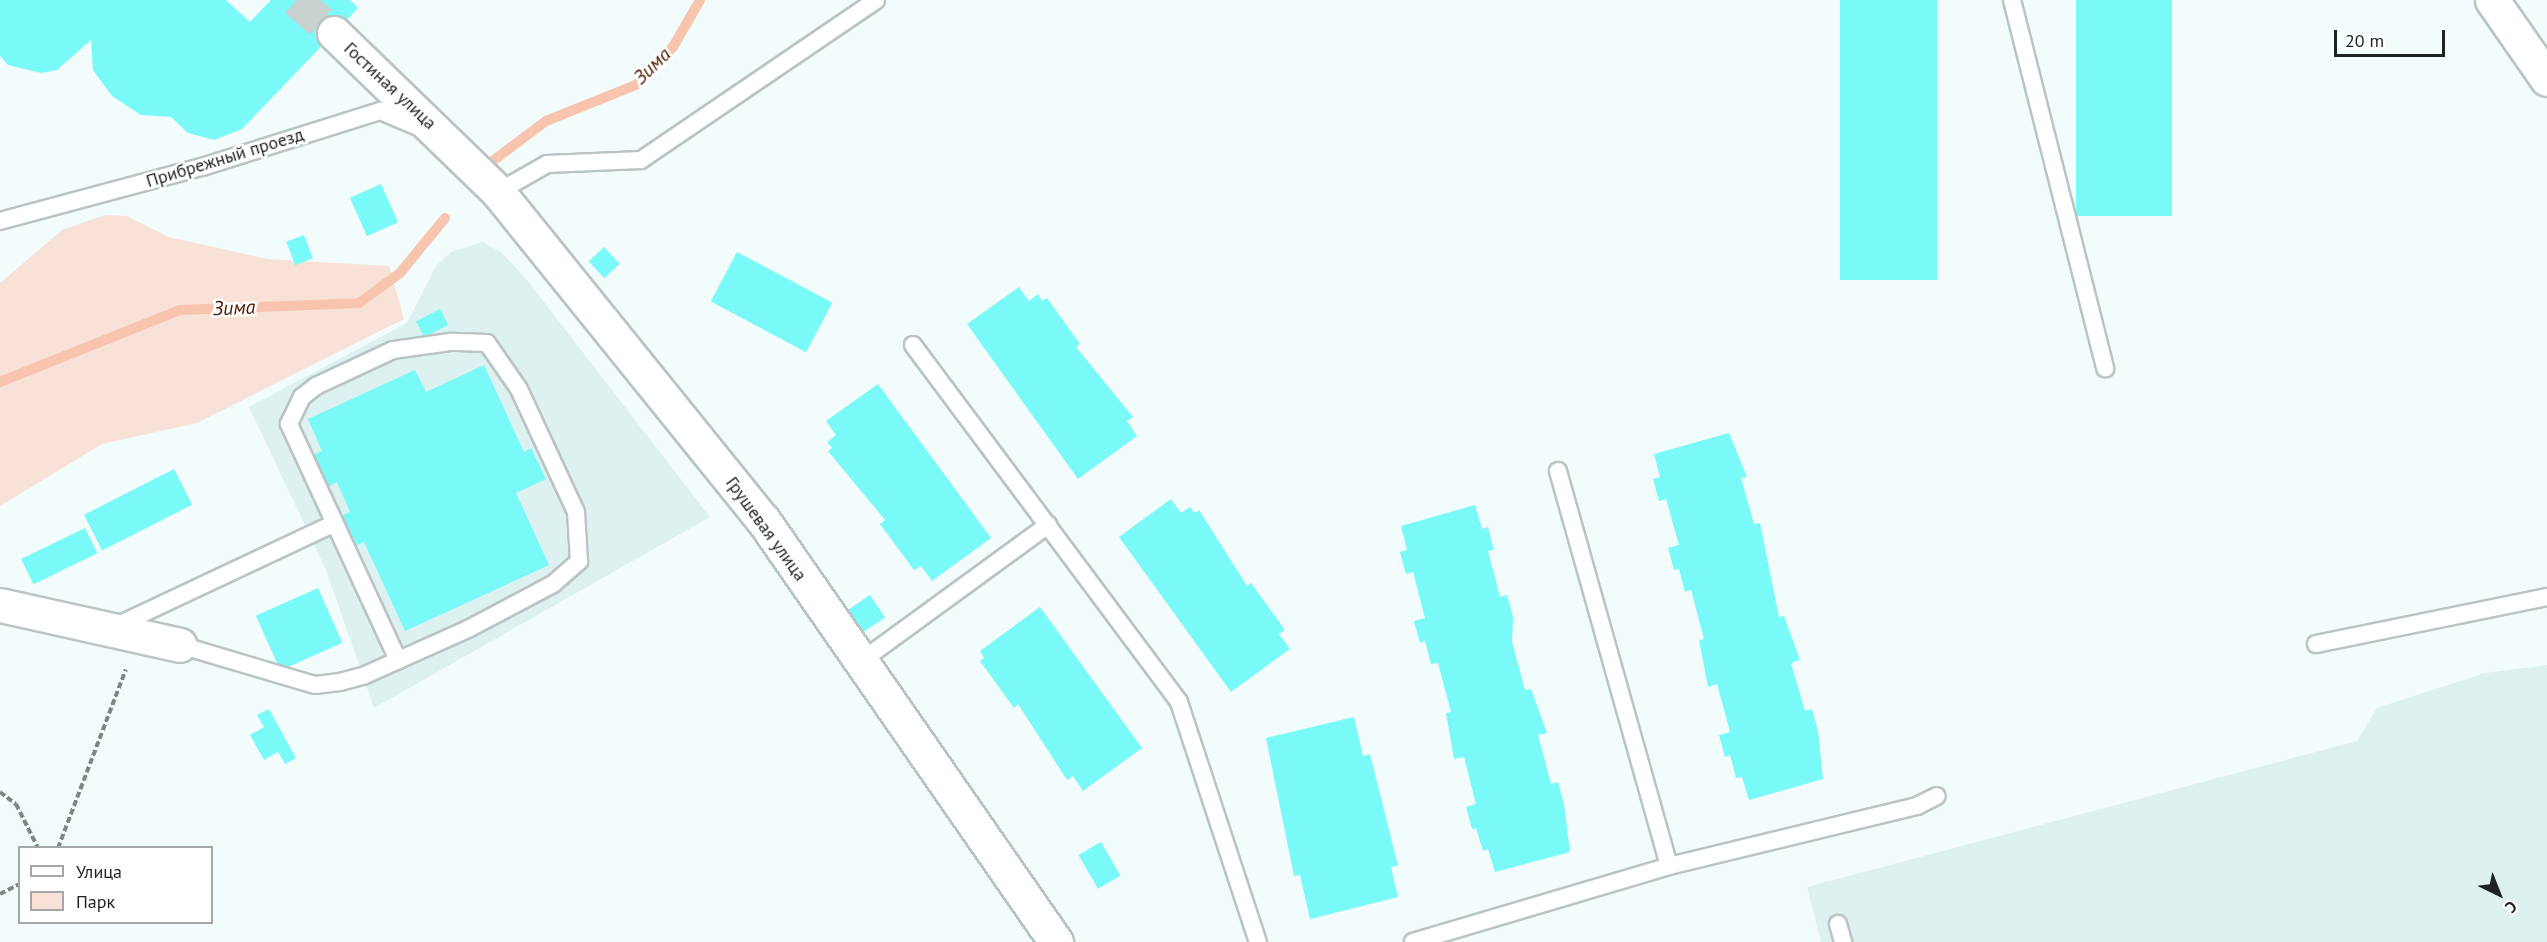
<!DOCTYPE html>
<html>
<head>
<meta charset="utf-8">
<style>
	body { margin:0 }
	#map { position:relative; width:2547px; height:942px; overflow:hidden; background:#f2fcfc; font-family:"PT Sans",sans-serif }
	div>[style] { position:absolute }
	.built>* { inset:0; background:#ddf1f0 }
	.green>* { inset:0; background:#f8e2d8 }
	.stream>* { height:10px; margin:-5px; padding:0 5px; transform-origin:5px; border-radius:5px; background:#f9c4ad }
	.building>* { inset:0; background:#7af9f9; transform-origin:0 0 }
	.street-tunnel>* { height:33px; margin-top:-16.5px; transform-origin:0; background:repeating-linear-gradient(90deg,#c8d0d0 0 33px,transparent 0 49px) }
	.path>* { height:4px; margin-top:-2px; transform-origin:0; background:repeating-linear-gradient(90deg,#7f8686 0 6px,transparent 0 9px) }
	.roads { filter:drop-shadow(2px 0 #bac4c3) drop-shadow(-2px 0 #bac4c3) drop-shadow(0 2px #bac4c3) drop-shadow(0 -2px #bac4c3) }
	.lane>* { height:16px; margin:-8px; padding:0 8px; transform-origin:8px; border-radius:8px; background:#fff }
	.street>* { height:33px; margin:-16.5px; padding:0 16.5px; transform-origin:16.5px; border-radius:16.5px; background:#fff }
	.secondary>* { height:33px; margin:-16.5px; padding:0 16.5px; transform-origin:16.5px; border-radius:16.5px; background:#fff }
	span { translate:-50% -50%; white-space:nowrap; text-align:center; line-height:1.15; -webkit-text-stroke:5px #fff; paint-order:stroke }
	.street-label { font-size:18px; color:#1e2222 }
	.water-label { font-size:20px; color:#4f1b00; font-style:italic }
	.legend { position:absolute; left:18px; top:846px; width:195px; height:78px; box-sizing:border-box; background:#fff; border:2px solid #a5a7a7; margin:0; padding:8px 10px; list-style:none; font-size:18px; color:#1e2222 }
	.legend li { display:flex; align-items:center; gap:12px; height:30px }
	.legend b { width:30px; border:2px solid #a5a7a7 }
	.north { position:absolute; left:2469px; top:864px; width:60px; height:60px; -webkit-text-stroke:4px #fff; paint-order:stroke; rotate:137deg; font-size:16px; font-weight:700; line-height:24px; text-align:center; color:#1e2222 }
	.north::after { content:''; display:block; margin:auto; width:21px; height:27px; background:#1e2222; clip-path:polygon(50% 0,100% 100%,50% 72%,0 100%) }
	.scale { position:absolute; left:2334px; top:30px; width:111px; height:27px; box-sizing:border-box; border:3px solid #1e2222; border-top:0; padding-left:8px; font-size:18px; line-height:21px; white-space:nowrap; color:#1e2222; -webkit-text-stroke:4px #fff; paint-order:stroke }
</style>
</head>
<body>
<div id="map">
	<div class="built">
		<div style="clip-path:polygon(482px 242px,501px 252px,527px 280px,710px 517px,374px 708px,326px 570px,249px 407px,407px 323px,436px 266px,451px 252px)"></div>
		<div style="clip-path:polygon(2547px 665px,2547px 942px,1821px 942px,1807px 887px,2357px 741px,2377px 708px,2485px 673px)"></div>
	</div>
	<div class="green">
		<div style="clip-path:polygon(105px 215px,127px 216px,169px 237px,267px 259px,389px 266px,404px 319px,197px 423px,102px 444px,0 506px,0 283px,62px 230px)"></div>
	</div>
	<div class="stream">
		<div style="left:490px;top:163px;width:70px;rotate:-36.9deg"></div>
		<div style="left:546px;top:121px;width:97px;rotate:-21.8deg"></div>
		<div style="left:636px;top:85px;width:53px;rotate:-45.8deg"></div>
		<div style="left:673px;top:47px;width:54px;rotate:-60.1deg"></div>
		<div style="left:0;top:382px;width:194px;rotate:-21.8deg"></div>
		<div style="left:180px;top:310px;width:179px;rotate:-2.2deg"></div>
		<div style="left:359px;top:303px;width:51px;rotate:-36.2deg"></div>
		<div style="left:400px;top:273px;width:71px;rotate:-50.7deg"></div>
	</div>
	<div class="building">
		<div style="clip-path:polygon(0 0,226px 0,250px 22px,271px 0,350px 0,358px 8px,242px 129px,214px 140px,188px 133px,171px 117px,141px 115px,112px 96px,93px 70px,91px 40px,57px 70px,41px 73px,8px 65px,0 56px)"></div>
		<div style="left:1840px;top:0;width:97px;height:280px"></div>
		<div style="left:2076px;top:0;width:96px;height:216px"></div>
		<div style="left:381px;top:184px;width:42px;height:34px;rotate:66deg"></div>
		<div style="left:304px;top:235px;width:25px;height:19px;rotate:69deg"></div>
		<div style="left:604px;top:247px;width:23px;height:21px;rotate:47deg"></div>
		<div style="left:737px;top:252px;width:108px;height:56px;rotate:28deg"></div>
		<div style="clip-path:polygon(1019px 287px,1029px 301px,1038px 294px,1042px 301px,1047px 298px,1080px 344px,1076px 347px,1133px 417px,1127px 421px,1137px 436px,1078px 479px,967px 324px)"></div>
		<div style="left:440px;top:309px;width:18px;height:27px;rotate:63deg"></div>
		<div style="clip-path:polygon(484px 365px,524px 452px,531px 448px,546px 479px,516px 493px,549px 565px,405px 631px,364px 542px,353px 547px,339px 517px,350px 512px,337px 482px,326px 488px,311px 456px,322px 451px,308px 419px,415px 370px,426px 392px)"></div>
		<div style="clip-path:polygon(878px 384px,991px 538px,932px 581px,921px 566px,914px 570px,880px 524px,885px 520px,828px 451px,832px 448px,827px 442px,836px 435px,826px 421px)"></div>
		<div style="clip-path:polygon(1729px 433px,1747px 477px,1741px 478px,1754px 524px,1760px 523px,1779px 617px,1784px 616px,1800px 660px,1791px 663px,1805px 711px,1812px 709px,1818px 731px,1823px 779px,1749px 800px,1742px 777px,1736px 778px,1730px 755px,1725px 757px,1719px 735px,1730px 732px,1717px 684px,1708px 687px,1699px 640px,1704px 639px,1691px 590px,1685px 592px,1679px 569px,1674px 570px,1668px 548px,1679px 545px,1666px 499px,1659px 501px,1653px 479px,1660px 477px,1654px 454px)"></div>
		<div style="left:174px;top:469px;width:40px;height:101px;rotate:63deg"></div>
		<div style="clip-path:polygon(1171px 499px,1181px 513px,1190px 507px,1195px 513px,1199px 510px,1247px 586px,1251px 583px,1285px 630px,1279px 634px,1290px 649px,1231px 692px,1119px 537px)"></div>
		<div style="clip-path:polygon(1475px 505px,1482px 529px,1488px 527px,1494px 550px,1488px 551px,1500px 597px,1507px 595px,1513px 617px,1512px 642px,1525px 690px,1531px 689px,1547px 733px,1538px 735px,1551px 784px,1558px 782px,1564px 804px,1570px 852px,1495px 872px,1488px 849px,1483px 851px,1476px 828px,1472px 829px,1466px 807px,1476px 804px,1464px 757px,1454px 759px,1446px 713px,1451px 712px,1438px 663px,1431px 664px,1425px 641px,1420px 643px,1414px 621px,1425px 618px,1413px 572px,1406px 574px,1400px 552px,1407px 550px,1401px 526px)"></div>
		<div style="left:85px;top:528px;width:28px;height:71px;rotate:64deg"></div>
		<div style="left:318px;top:588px;width:60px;height:68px;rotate:66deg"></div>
		<div style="left:870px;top:595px;width:27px;height:29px;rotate:56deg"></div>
		<div style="clip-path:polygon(1040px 607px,1142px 748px,1083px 791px,1073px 776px,1067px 780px,1018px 704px,1014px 708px,980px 661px,984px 658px,980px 651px)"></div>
		<div style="clip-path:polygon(269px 709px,296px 758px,285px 764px,278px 752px,264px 760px,250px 735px,264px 727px,257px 715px)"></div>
		<div style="clip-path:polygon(1354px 717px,1363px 756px,1370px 754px,1398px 866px,1391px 867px,1398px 897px,1310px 919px,1300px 875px,1294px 876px,1266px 738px)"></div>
		<div style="left:1101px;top:842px;width:39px;height:26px;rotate:60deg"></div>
	</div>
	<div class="street-tunnel">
		<div style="left:296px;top:0;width:50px;rotate:41deg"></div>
	</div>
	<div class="path">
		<div style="left:0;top:792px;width:20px;rotate:37deg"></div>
		<div style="left:16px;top:804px;width:49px;rotate:63.4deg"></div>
		<div style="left:58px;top:848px;width:191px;rotate:-69.2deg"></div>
		<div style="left:0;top:894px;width:22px;rotate:-27deg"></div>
	</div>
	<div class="roads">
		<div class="lane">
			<div style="left:2012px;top:0;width:380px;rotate:75.8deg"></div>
			<div style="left:498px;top:192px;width:56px;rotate:-29.7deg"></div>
			<div style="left:547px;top:164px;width:94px;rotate:-2.4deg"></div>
			<div style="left:641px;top:160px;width:284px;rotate:-34.2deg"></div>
			<div style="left:0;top:221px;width:209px;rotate:-15deg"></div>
			<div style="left:202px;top:167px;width:187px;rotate:-17.5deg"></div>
			<div style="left:380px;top:111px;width:41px;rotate:22.8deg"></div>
			<div style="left:913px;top:345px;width:445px;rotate:53.3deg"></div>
			<div style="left:1179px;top:702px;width:253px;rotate:71.8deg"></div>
			<div style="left:1558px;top:471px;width:410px;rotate:74.3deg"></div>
			<div style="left:114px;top:627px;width:242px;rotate:-25.2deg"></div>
			<div style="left:2316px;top:644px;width:236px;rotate:-11.5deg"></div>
			<div style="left:180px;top:645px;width:141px;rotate:16.5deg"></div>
			<div style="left:315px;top:685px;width:25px;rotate:-7deg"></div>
			<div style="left:340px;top:682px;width:24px;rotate:-15deg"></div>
			<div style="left:363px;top:676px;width:115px;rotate:-24.1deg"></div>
			<div style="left:468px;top:629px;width:96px;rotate:-27.9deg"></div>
			<div style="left:553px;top:584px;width:35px;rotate:-41deg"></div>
			<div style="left:579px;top:561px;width:49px;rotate:-93.5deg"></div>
			<div style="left:576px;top:512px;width:136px;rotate:-114.9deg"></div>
			<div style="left:519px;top:389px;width:56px;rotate:-124.8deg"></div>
			<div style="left:487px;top:343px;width:37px;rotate:-178deg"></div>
			<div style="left:450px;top:342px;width:58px;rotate:172deg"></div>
			<div style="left:393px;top:350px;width:85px;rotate:154.9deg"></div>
			<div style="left:316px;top:386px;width:18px;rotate:142deg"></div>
			<div style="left:302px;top:397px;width:30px;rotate:116deg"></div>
			<div style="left:289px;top:424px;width:260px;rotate:65.2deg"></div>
			<div style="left:860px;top:662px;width:233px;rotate:-36.1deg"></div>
			<div style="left:1838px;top:924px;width:19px;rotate:74deg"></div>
			<div style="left:1413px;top:942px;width:267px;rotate:-16.5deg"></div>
			<div style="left:1669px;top:866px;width:255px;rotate:-13.6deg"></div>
			<div style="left:1917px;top:806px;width:22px;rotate:-27deg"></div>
		</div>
		<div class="street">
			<div style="left:334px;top:33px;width:228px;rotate:44.1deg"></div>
			<div style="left:498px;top:192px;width:422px;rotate:51.1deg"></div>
			<div style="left:763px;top:520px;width:514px;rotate:55.23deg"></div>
			<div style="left:0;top:605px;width:184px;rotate:12.5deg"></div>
		</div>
		<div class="secondary">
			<div style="left:2492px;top:0;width:96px;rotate:55.2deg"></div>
		</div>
	</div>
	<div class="street-label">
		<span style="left:390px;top:86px;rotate:43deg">Гостиная улица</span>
		<span style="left:225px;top:158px;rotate:-17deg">Прибрежный проезд</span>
		<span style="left:766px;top:529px;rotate:54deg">Грушевая улица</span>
	</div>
	<div class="water-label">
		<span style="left:652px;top:66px;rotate:-44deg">Зима</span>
		<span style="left:234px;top:308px;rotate:-2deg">Зима</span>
	</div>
	<ul class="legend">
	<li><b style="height:8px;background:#fff"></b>Улица</li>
	<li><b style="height:16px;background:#f8e2d8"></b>Парк</li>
	</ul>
	<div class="north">С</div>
	<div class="scale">20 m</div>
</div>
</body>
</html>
